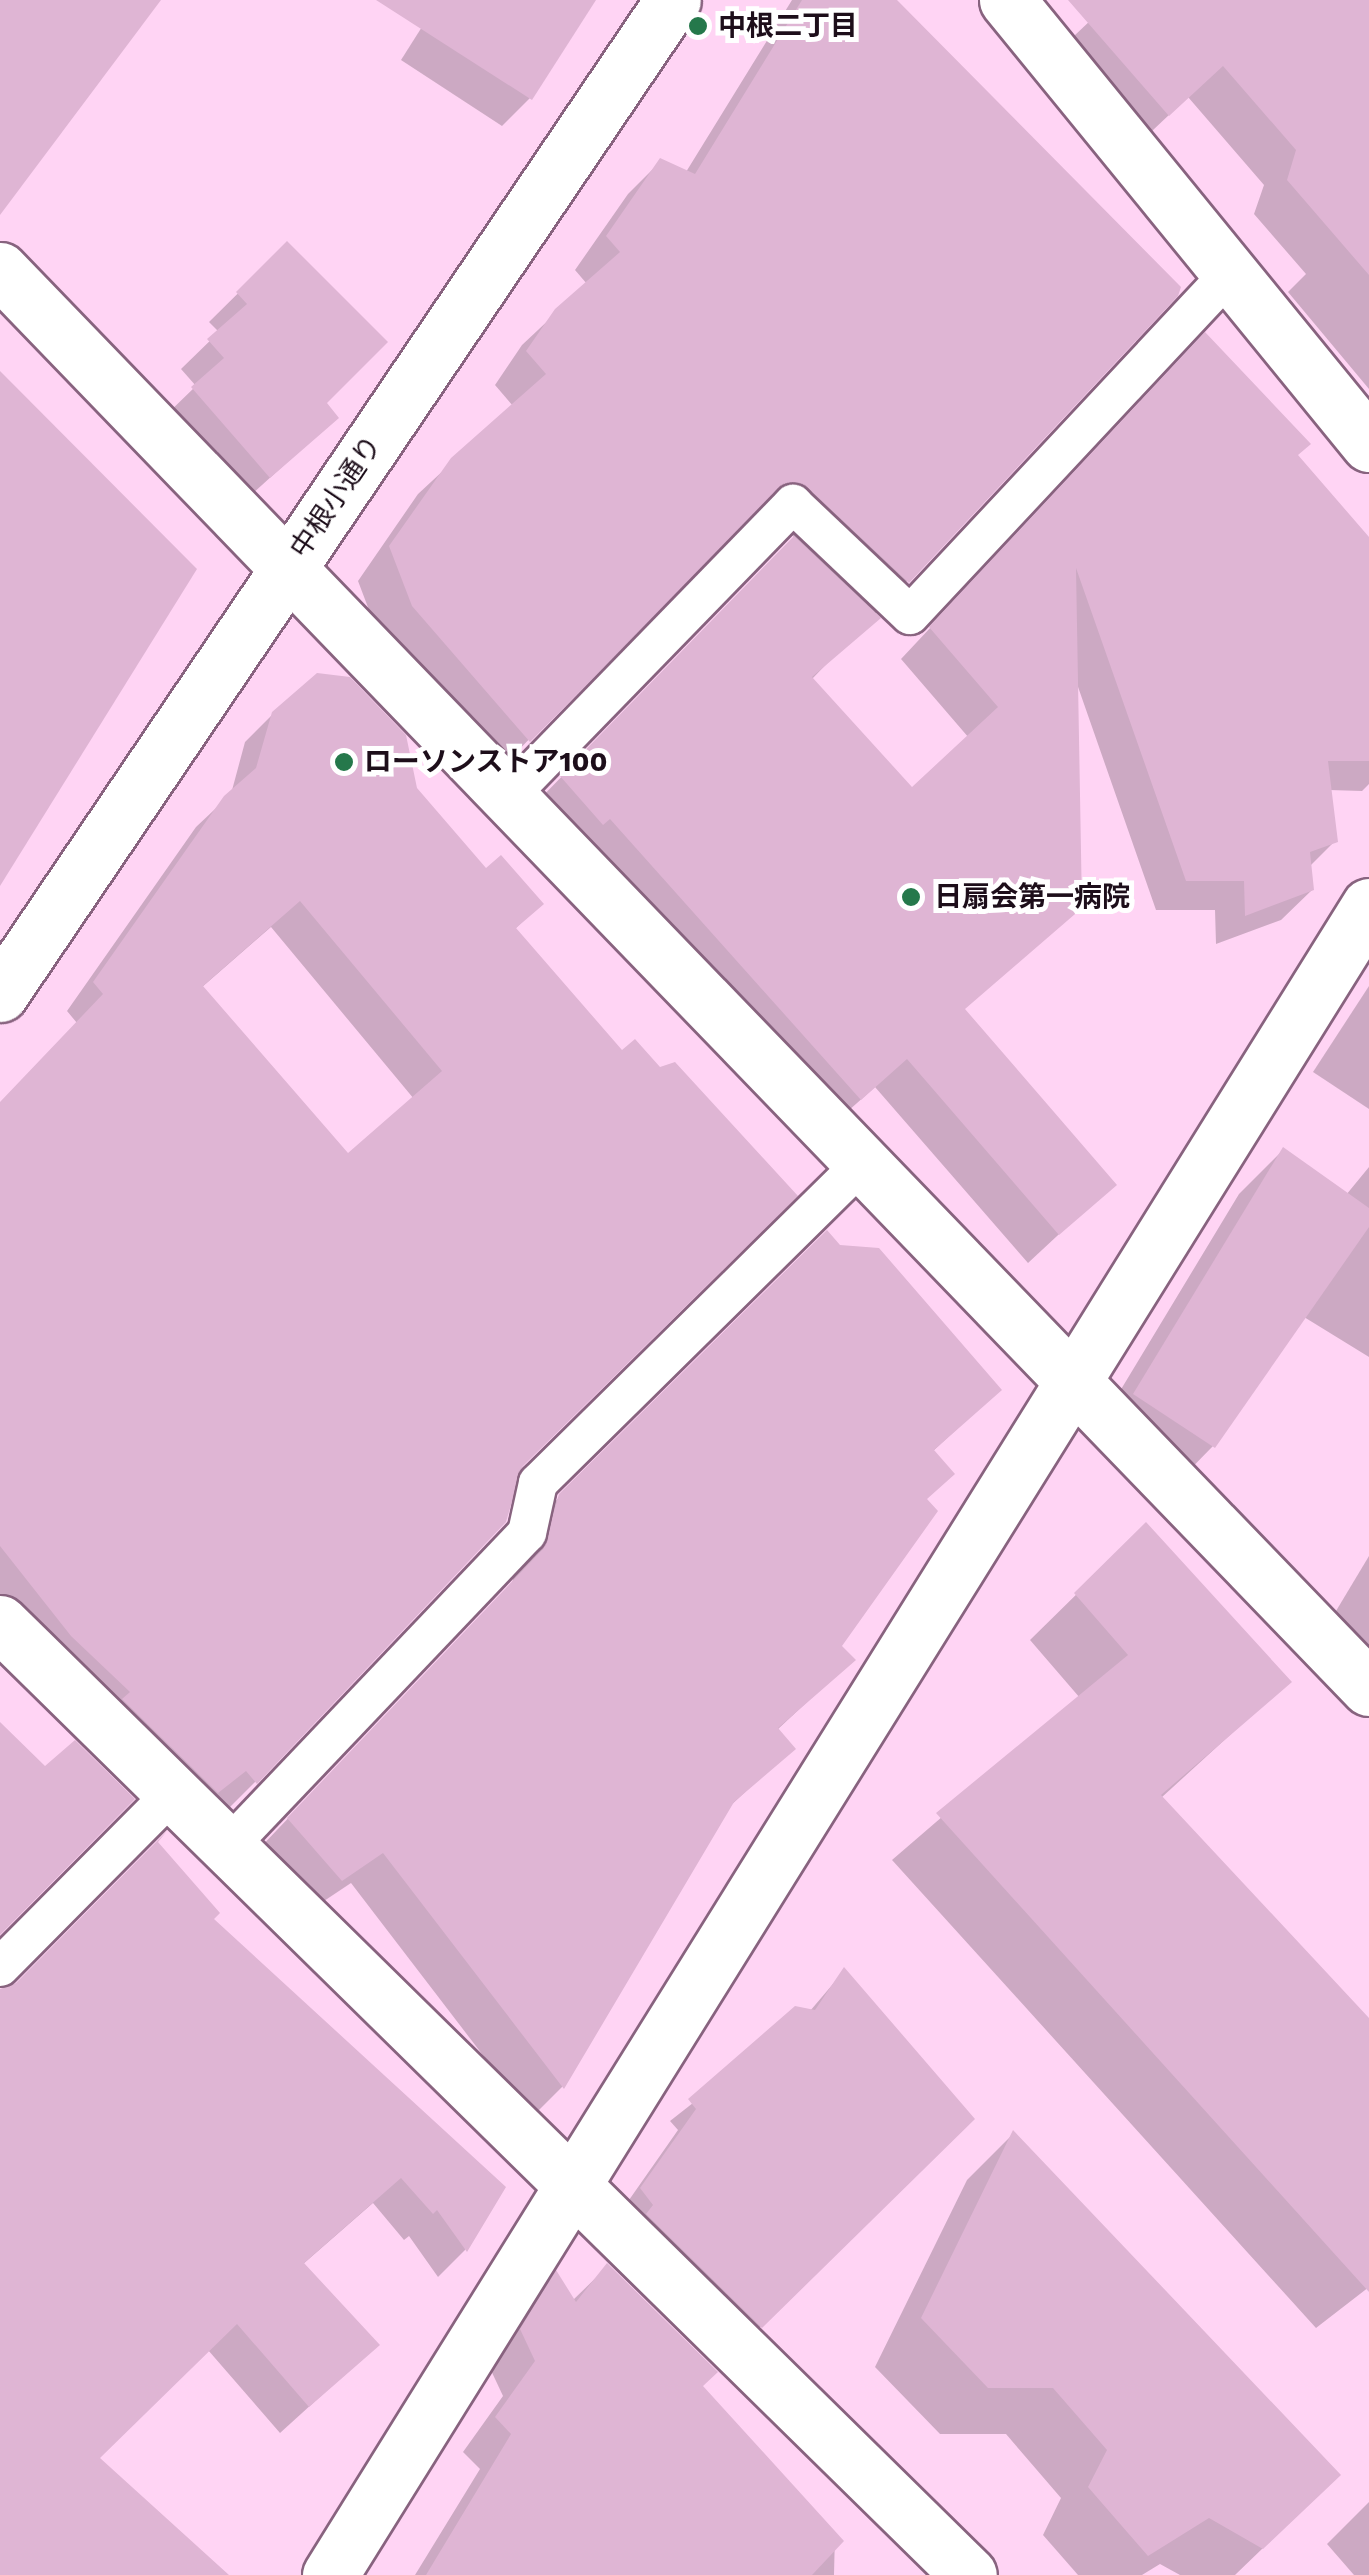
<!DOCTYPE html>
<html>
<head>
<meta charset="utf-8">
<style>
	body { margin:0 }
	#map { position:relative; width:1369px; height:2575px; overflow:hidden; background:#ffd4f4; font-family:"Work Sans","Noto Sans JP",sans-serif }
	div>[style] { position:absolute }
	.shadow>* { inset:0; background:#0003 }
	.building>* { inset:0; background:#dfb5d4 }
	.roads { filter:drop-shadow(2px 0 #88637f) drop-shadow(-2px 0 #88637f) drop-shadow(0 2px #88637f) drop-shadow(0 -2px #88637f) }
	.service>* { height:38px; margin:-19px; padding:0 19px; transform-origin:19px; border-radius:19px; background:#fff }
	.minor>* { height:55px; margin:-27.5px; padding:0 27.5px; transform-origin:27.5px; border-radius:27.5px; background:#fff }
	.tertiary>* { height:55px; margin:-27.5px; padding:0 27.5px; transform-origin:27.5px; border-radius:27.5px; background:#fff }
	.dots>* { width:28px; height:28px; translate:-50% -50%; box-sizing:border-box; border:5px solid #fff; border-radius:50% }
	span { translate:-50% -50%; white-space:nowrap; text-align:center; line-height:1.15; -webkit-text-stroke:10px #fff; paint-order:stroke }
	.poi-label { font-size:28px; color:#1d0e1a; font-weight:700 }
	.left { translate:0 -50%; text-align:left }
	.street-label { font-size:28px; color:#1d0e1a }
</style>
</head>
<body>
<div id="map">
	<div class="shadow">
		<div style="clip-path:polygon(439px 0,593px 0,530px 98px,502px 126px,401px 60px)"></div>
		<div style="clip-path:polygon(792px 0,893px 0,907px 581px,811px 680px,912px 790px,969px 738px,901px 659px,1176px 366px,1295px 456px,1369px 541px,1369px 784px,1362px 791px,1329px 790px,1335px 841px,1309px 867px,1312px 890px,1281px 920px,1216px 944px,1215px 910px,1156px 910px,1077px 684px,954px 1016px,1113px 1184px,1028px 1263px,875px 1087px,829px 1128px,531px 808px,795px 538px,775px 520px,751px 514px,496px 773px,380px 639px,358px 581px,418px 494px,513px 406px,495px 385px,522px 345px,587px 284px,575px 270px,628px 194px,661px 161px,686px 172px)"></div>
		<div style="clip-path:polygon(1112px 0,1369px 0,1369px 389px,1288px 292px,1306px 274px,1254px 214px,1264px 185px,1188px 97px,1134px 148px,1054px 55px)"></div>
		<div style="clip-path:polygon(287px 245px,324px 403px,336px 418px,240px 505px,164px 417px,196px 386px,181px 369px,219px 332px,209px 322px)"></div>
		<div style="clip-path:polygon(evenodd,274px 713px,414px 789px,486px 871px,540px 904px,514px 930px,520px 1466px,255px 1782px,228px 1809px,217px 1796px,189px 1819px,0 1621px,0 1104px,77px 1023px,67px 1011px,196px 827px,231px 794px,245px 742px,274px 713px,271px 927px,414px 1099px,348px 1156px,201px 988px,271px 927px)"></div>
		<div style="clip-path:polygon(1369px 986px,1369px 1109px,1313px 1072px)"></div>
		<div style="clip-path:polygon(1283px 1150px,1346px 1195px,1369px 1167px,1369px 1357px,1304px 1317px,1213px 1446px,1170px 1490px,1091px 1439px,1239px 1194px)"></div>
		<div style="clip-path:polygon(827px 1234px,999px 1390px,932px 1452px,925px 1500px,839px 1646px,852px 1660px,777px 1730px,792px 1748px,727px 1809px,562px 2087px,531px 2118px,351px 1883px,309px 1911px,257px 1851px,512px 1583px,527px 1529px)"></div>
		<div style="clip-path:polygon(1146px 1526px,1288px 1682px,1161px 1798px,1369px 2022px,1369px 2287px,1316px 2328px,892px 1860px,1080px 1698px,1030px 1640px)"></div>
		<div style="clip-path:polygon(1369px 1556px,1369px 1687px,1312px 1651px)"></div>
		<div style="clip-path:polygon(211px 1920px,502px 2187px,465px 2250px,438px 2277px,409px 2236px,404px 2240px,373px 2203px,302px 2265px,377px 2345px,280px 2433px,208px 2350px,97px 2458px,226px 2575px,0 2575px,0 1990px)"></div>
		<div style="clip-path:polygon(844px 1971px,972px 2118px,741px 2346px,622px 2210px,678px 2130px,670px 2121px,810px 2011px)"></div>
		<div style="clip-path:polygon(1013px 2134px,1290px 2522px,1235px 2575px,1180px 2575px,1160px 2564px,1142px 2575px,1078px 2575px,1043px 2535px,1061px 2498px,1006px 2434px,940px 2434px,875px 2367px,967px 2180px)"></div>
		<div style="clip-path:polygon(607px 2267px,700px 2386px,835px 2534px,834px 2575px,415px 2575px,480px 2469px,463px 2452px,503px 2396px,488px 2364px,524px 2307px,556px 2274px,572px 2301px)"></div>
		<div style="clip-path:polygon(1369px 2502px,1369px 2575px,1354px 2575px,1327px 2544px)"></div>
	</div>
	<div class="building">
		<div style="clip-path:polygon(0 0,161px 0,0 215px)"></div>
		<div style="clip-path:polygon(376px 0,596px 0,532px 100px)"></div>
		<div style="clip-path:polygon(802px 0,897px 0,1181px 287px,1178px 296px,909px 583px,808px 488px,786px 483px,530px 742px,412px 606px,389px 546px,451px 458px,546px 374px,526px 351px,555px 309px,620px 252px,606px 236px,660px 158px,695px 174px)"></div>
		<div style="clip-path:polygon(1068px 0,1369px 0,1369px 275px,1287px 180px,1296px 150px,1223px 66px,1169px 116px)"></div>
		<div style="clip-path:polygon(287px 241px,388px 342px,327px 403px,339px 418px,270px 478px,191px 387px,224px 358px,207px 339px,247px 304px,236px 292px)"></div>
		<div style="clip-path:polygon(1205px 332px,1311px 444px,1298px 455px,1369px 537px,1369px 761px,1328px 761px,1338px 842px,1310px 852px,1314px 890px,1245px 916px,1244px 881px,1186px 881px,1076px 568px,1082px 908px,965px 1009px,1117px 1185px,1059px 1235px,907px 1059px,861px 1100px,610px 819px,603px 825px,560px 776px,794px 536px,881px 618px,812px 677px,912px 787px,998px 707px,929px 627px)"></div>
		<div style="clip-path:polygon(0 371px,197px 569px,0 886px)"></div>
		<div style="clip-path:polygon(evenodd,317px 673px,350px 677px,406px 735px,417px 788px,486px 868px,501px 855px,544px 904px,516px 928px,622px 1050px,635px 1039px,660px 1067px,675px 1062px,798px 1196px,522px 1467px,506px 1522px,257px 1784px,246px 1771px,218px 1793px,122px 1699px,130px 1692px,71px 1636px,0 1546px,0 1102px,103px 994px,93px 982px,224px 796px,256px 768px,272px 712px,317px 673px,300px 901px,442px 1071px,348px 1153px,203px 986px,300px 901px)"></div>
		<div style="clip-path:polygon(1283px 1147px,1369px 1208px,1369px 1227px,1215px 1448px,1133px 1394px)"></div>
		<div style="clip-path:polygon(827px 1230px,840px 1245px,879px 1248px,1002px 1390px,934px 1450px,955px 1474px,927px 1499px,938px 1511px,842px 1646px,856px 1660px,778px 1728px,796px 1749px,734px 1802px,564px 2089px,383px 1853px,342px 1881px,287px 1818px,543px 1549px,559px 1494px)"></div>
		<div style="clip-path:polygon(1146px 1522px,1292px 1682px,1161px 1795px,1369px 2018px,1369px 2292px,936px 1813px,1128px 1655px,1074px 1593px)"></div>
		<div style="clip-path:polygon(0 1722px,45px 1766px,75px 1740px,135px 1799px,0 1935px)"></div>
		<div style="clip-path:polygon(167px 1831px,158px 1842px,220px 1913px,214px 1919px,506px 2187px,467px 2252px,437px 2210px,433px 2214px,401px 2178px,304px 2263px,380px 2345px,309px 2407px,237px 2324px,100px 2458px,229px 2575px,0 2575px,0 1989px,16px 1983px)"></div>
		<div style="clip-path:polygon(844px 1967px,975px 2119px,762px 2328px,646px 2214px,653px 2205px,640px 2188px,696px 2109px,688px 2099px,795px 2006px,815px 2010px)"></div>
		<div style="clip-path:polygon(1013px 2130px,1341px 2475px,1263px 2549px,1209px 2518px,1148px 2556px,1088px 2487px,1107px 2450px,1053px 2388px,988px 2388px,921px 2318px)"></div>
		<div style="clip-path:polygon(607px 2263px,718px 2372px,703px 2386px,844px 2541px,812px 2575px,426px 2575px,511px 2434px,495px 2417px,535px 2361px,520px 2329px,556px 2270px,576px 2302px)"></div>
	</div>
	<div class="roads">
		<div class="service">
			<div style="left:508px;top:797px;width:409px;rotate:-45.8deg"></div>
			<div style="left:793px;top:504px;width:161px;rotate:43.5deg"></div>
			<div style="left:910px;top:615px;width:467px;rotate:-46.9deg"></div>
			<div style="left:226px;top:1849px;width:436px;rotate:-46.4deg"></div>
			<div style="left:527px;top:1533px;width:51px;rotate:-77.6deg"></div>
			<div style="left:538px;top:1483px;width:455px;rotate:-44.6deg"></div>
			<div style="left:0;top:1967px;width:244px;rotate:-45.2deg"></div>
		</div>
		<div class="minor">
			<div style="left:1007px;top:0;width:573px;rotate:50.81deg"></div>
			<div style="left:0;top:270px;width:1971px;rotate:46.01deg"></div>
			<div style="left:0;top:1623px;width:1358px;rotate:44.49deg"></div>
			<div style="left:330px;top:2575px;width:1966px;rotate:-58.1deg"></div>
		</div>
		<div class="tertiary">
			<div style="left:0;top:994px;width:1200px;rotate:-55.9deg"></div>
		</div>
	</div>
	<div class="dots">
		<div style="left:698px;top:26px;background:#25784b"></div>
		<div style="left:344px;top:762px;background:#25784b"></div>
		<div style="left:911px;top:897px;background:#25784b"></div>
	</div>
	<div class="poi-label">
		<span class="left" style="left:718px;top:26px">中根二丁目</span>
		<span class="left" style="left:364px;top:762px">ローソンストア100</span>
		<span class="left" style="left:934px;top:897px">日扇会第一病院</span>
	</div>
	<div class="street-label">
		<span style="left:336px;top:497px;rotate:-56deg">中根小通り</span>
	</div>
</div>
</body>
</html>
